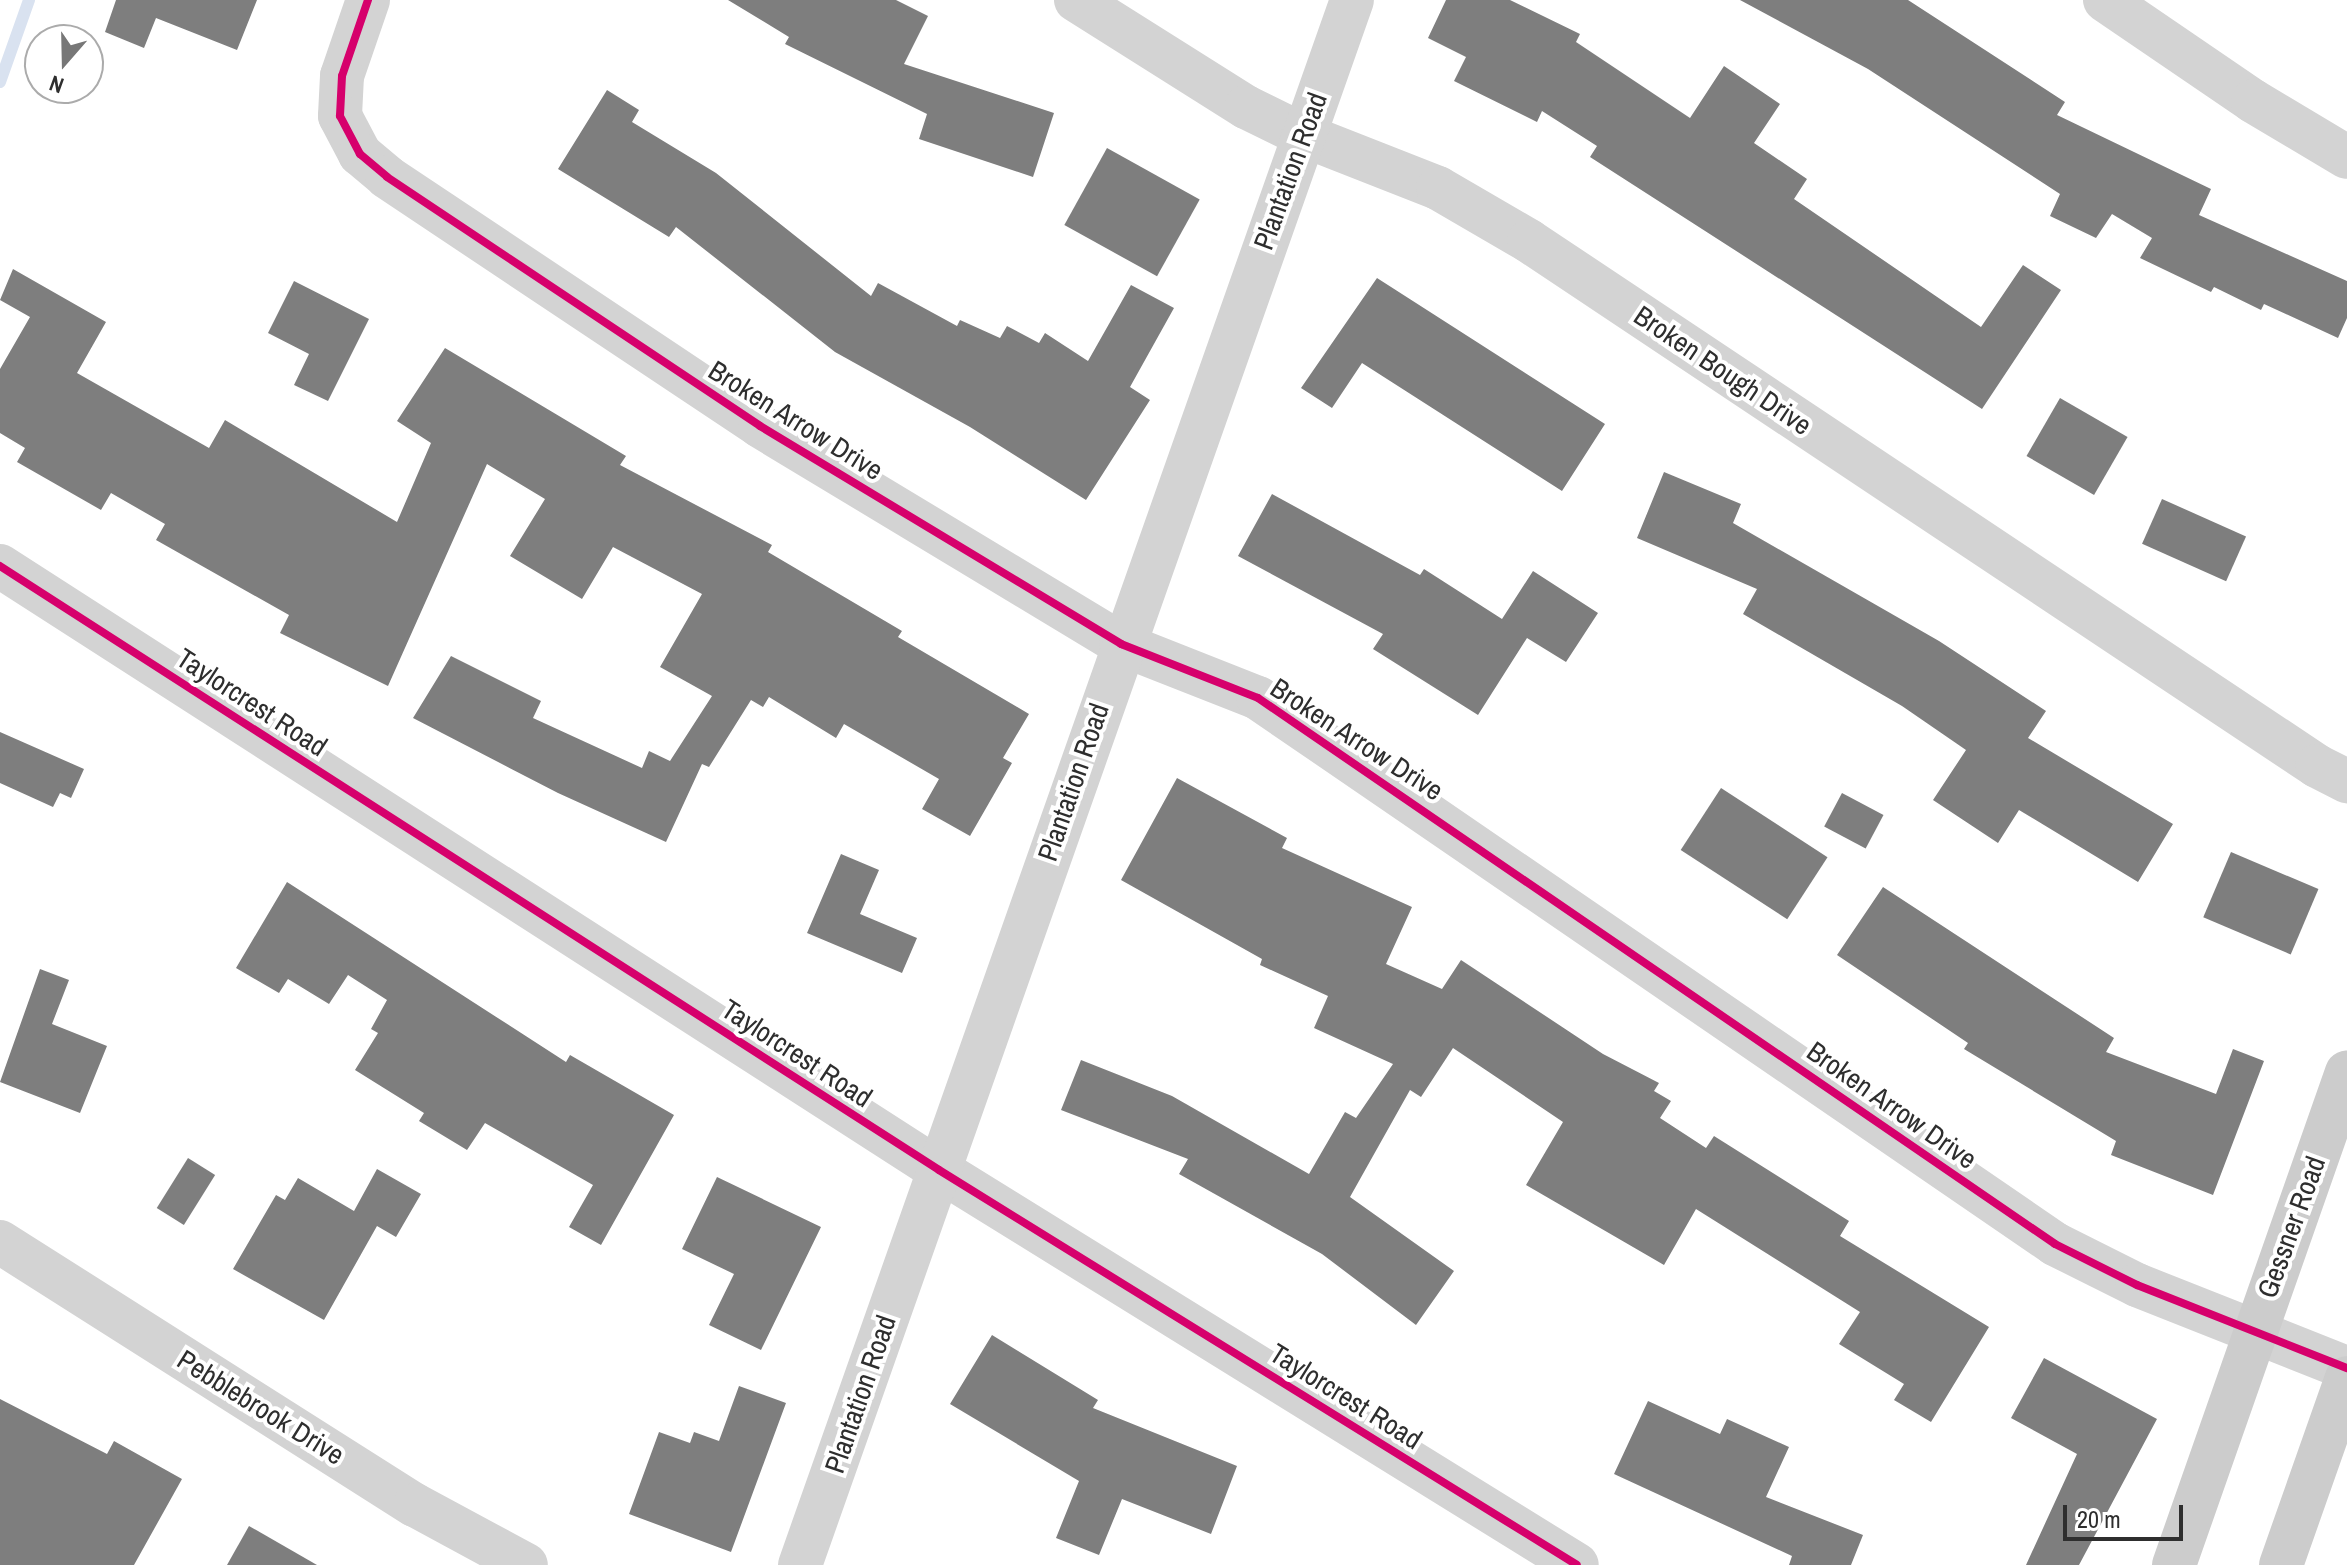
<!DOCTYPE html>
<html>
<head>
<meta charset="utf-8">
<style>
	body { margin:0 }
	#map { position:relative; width:2347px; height:1565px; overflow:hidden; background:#fff; font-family:"Archivo Narrow",sans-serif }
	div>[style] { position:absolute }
	.stream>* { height:12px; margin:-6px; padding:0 6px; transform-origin:6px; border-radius:6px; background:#d9e2f0 }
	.building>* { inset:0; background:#7e7e7e; transform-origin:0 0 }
	.street>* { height:44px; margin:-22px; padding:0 22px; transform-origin:22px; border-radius:22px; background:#d3d3d3 }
	.secondary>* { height:44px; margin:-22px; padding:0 22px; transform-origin:22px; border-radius:22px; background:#ccc }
	.cycleway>* { height:8px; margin:-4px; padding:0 4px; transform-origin:4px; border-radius:4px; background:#d6006c }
	span { translate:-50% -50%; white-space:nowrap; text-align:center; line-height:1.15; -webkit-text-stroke:8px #fff; paint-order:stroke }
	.street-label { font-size:28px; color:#2e2e2e }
	.north { position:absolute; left:24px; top:24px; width:80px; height:80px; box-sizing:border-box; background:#fff; border:2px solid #ababab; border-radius:50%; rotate:200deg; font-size:22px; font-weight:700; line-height:32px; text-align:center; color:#2e2e2e }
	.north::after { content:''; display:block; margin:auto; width:28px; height:36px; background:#777; clip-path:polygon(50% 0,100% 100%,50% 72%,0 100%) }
	.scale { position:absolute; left:2063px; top:1505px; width:120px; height:36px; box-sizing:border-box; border:4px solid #2e2e2e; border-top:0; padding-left:10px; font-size:24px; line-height:28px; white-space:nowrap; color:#2e2e2e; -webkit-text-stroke:6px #fff; paint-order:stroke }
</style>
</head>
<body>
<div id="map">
	<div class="stream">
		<div style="left:0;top:82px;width:87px;rotate:-70.5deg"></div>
	</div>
	<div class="building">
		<div style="clip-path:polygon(116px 0,257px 0,237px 50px,156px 18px,144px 48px,105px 32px)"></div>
		<div style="clip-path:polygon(728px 0,896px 0,928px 16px,904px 64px,1054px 113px,1033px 177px,919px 139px,927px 114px,785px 44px,789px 37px)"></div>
		<div style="clip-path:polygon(1446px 0,1510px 0,1580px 34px,1576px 42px,1690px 118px,1724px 66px,1780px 104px,1754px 143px,1807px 179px,1794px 199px,1981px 327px,2023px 265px,2061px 290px,1982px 409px,1590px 157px,1597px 146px,1542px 111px,1537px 122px,1454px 81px,1466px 57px,1428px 38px)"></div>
		<div style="clip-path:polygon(1740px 0,1908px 0,2065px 102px,2057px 115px,2211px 189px,2199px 215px,2347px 281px,2347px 318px,2338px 338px,2264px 304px,2261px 310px,2214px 287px,2211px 292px,2140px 258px,2152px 238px,2112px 214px,2096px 238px,2050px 216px,2060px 194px,1868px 69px)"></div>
		<div style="clip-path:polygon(607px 90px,639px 110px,632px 122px,716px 173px,871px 296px,878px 283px,957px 326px,960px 320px,1000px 338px,1007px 326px,1039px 343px,1045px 333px,1088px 361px,1131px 285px,1174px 308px,1130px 387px,1150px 400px,1086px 500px,970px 427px,835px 352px,676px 227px,669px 237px,558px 169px)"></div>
		<div style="left:1107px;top:148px;width:106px;height:88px;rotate:29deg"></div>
		<div style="clip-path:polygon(13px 269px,106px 322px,77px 373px,209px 448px,225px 420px,397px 522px,431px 443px,397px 421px,445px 348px,626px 456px,620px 465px,772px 545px,768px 552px,902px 631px,898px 637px,1029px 714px,1003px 758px,1012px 763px,970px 836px,922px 809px,939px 779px,844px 724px,836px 738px,769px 697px,763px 707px,751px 700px,709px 767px,702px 764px,666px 842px,558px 793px,413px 718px,451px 656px,541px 701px,533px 718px,642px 768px,649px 751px,670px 761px,712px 696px,660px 667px,702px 594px,613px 547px,582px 599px,510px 556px,545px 499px,487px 464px,388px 686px,280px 633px,289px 615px,156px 540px,165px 524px,111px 493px,101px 510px,17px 462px,25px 448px,0 433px,0 369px,30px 317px,0 300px)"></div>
		<div style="clip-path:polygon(1377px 278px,1605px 424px,1562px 491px,1362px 363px,1332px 408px,1301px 388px)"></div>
		<div style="clip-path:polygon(294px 281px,369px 319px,328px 401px,294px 385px,309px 354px,268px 333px)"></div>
		<div style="left:2060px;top:398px;width:78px;height:67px;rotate:30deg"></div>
		<div style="clip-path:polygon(1664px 472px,1741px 504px,1733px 523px,1939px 641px,2046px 711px,2028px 738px,2173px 824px,2138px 882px,2019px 810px,1998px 843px,1933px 800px,1966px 750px,1902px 706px,1743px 614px,1757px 589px,1637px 538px)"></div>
		<div style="clip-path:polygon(1272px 494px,1420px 575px,1424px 569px,1502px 619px,1533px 571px,1598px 613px,1566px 662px,1527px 638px,1478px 715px,1373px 649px,1383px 634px,1238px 556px)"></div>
		<div style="left:2162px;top:499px;width:92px;height:49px;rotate:24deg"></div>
		<div style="clip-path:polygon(0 732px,84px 769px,71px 798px,60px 793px,53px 807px,0 783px)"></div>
		<div style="clip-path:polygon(1177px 778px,1287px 838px,1282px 848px,1412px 907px,1386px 964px,1442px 989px,1461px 960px,1603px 1054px,1659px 1083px,1654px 1091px,1671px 1101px,1660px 1118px,1706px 1148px,1714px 1136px,1849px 1221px,1840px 1236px,1989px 1327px,1931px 1422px,1894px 1400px,1904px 1384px,1839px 1344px,1860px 1312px,1696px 1209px,1664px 1265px,1526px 1185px,1563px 1122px,1453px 1048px,1421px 1097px,1410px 1090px,1350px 1197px,1454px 1271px,1416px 1325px,1322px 1254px,1179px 1174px,1188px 1159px,1061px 1110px,1081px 1060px,1172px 1096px,1309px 1174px,1345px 1112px,1356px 1118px,1393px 1064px,1314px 1028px,1328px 996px,1260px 965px,1262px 959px,1121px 880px)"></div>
		<div style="left:1721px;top:788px;width:127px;height:74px;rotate:33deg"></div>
		<div style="left:1842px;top:793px;width:47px;height:38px;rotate:28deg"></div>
		<div style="left:2231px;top:852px;width:95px;height:71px;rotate:23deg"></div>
		<div style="clip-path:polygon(841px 854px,879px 870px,860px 914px,917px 938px,902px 973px,807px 933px)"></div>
		<div style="clip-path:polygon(287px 882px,566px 1062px,570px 1055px,674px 1115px,601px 1245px,569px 1227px,593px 1185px,485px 1123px,467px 1150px,419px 1121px,424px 1113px,355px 1070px,378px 1033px,371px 1029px,387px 1000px,348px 975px,329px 1004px,288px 979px,279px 993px,236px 968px)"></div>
		<div style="clip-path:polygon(1883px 887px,2114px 1038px,2106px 1052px,2216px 1094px,2233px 1049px,2264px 1061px,2213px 1195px,2111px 1155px,2116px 1141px,1964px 1049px,1968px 1043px,1837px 955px)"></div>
		<div style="clip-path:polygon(40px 969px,69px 980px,52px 1024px,107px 1046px,80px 1113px,0 1082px)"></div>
		<div style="left:188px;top:1158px;width:32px;height:59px;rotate:32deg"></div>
		<div style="clip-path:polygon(377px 1169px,421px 1194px,396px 1237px,377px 1226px,324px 1320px,233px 1269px,276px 1195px,285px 1200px,298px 1178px,354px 1211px)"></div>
		<div style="clip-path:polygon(717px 1177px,821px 1227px,761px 1350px,709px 1325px,734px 1274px,682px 1249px)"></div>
		<div style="clip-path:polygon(992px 1335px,1098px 1400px,1093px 1408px,1237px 1466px,1211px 1534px,1122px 1499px,1099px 1555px,1056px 1538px,1079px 1481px,950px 1404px)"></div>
		<div style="clip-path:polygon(2044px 1358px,2157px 1419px,2079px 1565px,2026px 1565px,2077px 1454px,2011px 1418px)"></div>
		<div style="clip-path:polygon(739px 1386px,786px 1403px,731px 1552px,629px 1514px,659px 1432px,690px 1443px,694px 1432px,719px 1441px)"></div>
		<div style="clip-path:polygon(0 1399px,107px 1454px,114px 1441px,182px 1479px,134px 1565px,0 1565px)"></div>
		<div style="clip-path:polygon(1648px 1401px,1720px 1434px,1727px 1419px,1789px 1447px,1766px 1497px,1863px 1535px,1851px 1565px,1789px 1565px,1792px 1556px,1614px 1474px)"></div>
		<div style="clip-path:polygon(249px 1526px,317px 1565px,227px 1565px)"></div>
	</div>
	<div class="street">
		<div style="left:368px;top:0;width:80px;rotate:108.9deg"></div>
		<div style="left:342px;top:76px;width:40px;rotate:92.9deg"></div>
		<div style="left:340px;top:116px;width:43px;rotate:62.2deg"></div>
		<div style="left:360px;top:154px;width:35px;rotate:40deg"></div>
		<div style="left:387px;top:177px;width:448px;rotate:33.7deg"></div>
		<div style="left:760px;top:426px;width:422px;rotate:31.1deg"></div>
		<div style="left:1121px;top:644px;width:147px;rotate:21.5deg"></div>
		<div style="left:1258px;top:698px;width:966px;rotate:34.41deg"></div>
		<div style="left:2055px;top:1244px;width:92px;rotate:26.6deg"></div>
		<div style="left:2137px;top:1285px;width:226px;rotate:21.6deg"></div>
		<div style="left:1076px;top:0;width:201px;rotate:32.2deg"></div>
		<div style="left:1246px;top:107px;width:64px;rotate:26.2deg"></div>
		<div style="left:1303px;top:135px;width:145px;rotate:21.4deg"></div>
		<div style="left:1438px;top:188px;width:105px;rotate:30.2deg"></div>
		<div style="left:1529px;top:241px;width:947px;rotate:33.67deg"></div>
		<div style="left:2317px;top:766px;width:34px;rotate:27deg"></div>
		<div style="left:2105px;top:0;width:179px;rotate:34.3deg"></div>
		<div style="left:2253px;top:101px;width:109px;rotate:30.8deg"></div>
		<div style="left:0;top:566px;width:1116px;rotate:32.75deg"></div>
		<div style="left:939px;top:1170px;width:750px;rotate:31.76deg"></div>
		<div style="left:0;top:1242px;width:491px;rotate:32.4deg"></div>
		<div style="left:415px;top:1505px;width:126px;rotate:28.4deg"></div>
		<div style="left:800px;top:1565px;width:1659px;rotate:-70.57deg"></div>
	</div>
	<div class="secondary">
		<div style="left:2174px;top:1565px;width:522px;rotate:-70.66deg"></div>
		<div style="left:2281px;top:1565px;width:198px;rotate:-70.6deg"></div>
	</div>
	<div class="cycleway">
		<div style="left:368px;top:0;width:80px;rotate:108.9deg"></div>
		<div style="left:342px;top:76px;width:40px;rotate:92.9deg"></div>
		<div style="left:340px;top:116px;width:43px;rotate:62.2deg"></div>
		<div style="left:360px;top:154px;width:35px;rotate:40deg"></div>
		<div style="left:387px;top:177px;width:448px;rotate:33.7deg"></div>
		<div style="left:760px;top:426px;width:422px;rotate:31.1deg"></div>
		<div style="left:1121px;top:644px;width:147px;rotate:21.5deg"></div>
		<div style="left:1258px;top:698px;width:966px;rotate:34.41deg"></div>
		<div style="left:2055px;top:1244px;width:92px;rotate:26.6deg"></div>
		<div style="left:2137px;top:1285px;width:226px;rotate:21.6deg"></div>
		<div style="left:0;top:566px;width:1116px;rotate:32.75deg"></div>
		<div style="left:939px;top:1170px;width:750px;rotate:31.76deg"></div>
	</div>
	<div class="street-label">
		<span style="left:1290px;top:171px;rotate:-70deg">Plantation Road</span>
		<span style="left:1723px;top:370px;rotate:34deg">Broken Bough Drive</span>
		<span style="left:796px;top:420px;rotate:32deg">Broken Arrow Drive</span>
		<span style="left:252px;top:702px;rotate:33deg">Taylorcrest Road</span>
		<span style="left:1357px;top:739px;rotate:33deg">Broken Arrow Drive</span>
		<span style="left:1073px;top:782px;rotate:-71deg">Plantation Road</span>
		<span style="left:797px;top:1053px;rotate:33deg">Taylorcrest Road</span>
		<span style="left:1892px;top:1105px;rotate:35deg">Broken Arrow Drive</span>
		<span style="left:2291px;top:1227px;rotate:-70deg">Gessner Road</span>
		<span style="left:860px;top:1394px;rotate:-71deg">Plantation Road</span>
		<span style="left:1346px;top:1396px;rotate:32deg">Taylorcrest Road</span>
		<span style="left:261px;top:1407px;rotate:32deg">Pebblebrook Drive</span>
	</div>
	<div class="north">N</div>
	<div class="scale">20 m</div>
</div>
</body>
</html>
